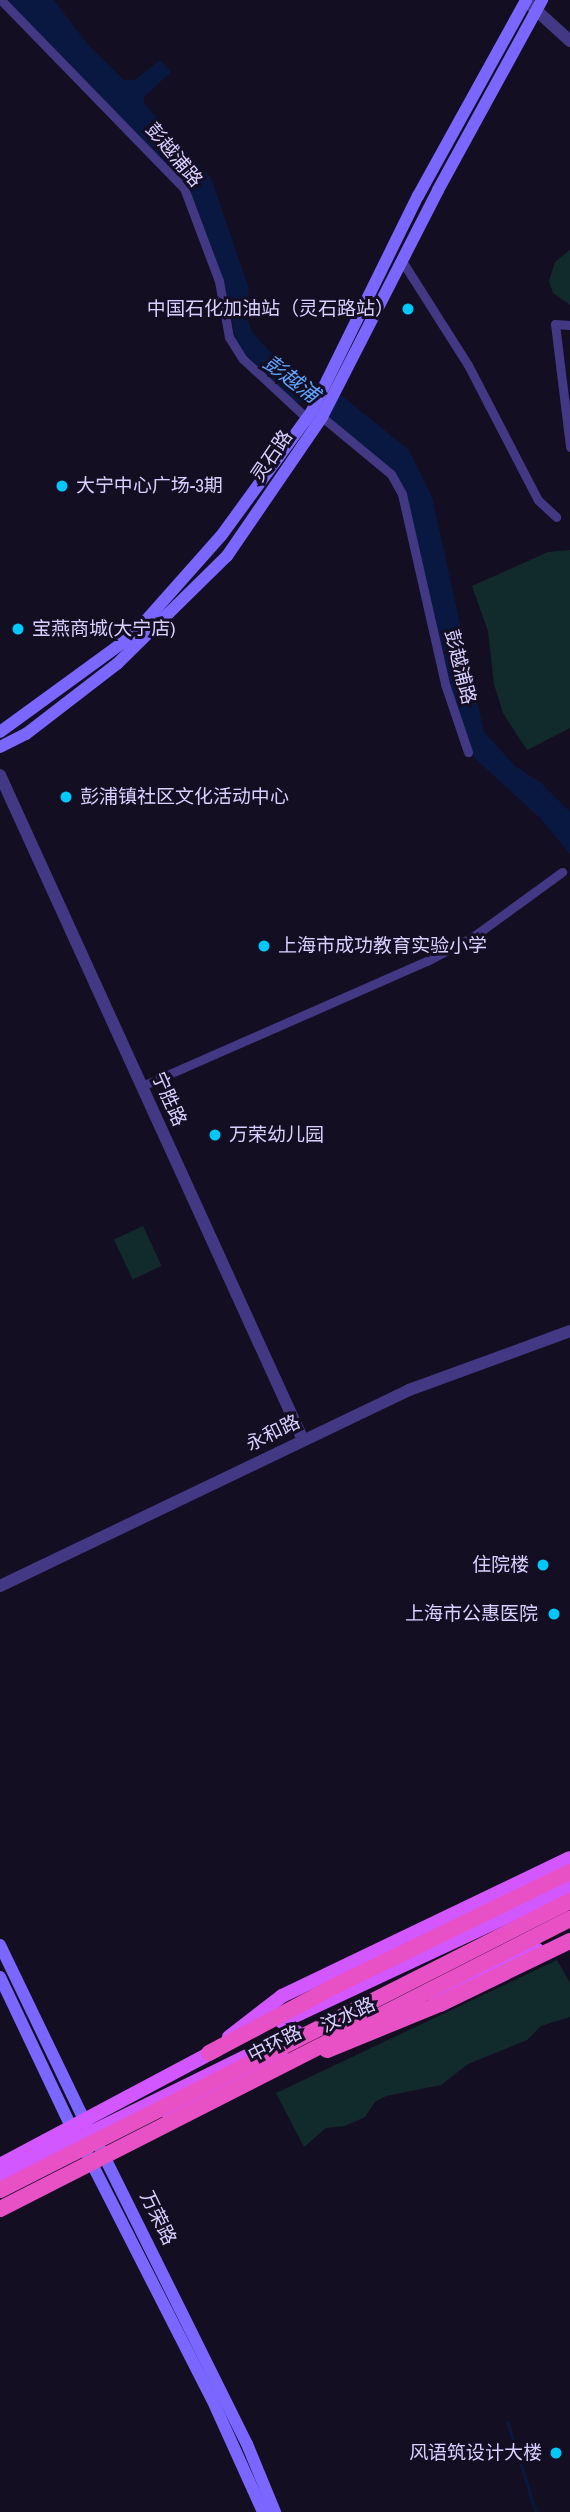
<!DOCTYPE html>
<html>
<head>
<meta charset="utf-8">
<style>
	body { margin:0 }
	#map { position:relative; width:570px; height:2512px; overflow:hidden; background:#140e23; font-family:"Archivo Narrow","Noto Sans SC",sans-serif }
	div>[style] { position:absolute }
	.green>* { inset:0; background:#112b2d; transform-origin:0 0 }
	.water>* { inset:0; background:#091841 }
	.stream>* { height:2.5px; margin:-1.25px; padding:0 1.25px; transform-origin:1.25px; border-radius:1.25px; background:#091841 }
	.minor>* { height:9px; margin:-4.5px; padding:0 4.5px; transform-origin:4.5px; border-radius:4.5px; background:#433883 }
	.tertiary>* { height:12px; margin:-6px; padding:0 6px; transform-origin:6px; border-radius:6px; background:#433883 }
	.secondary>* { height:12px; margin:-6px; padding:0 6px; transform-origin:6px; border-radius:6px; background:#7b67ff }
	.primary>* { height:14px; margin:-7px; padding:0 7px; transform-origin:7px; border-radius:7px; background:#d257ff }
	.trunk>* { height:16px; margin:-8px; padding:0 8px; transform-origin:8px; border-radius:8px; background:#e851c6 }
	.trunk-bridge>* { height:16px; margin:-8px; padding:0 8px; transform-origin:8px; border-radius:8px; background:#e851c6 }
	.dots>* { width:19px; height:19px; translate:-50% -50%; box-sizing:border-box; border:4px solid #140e23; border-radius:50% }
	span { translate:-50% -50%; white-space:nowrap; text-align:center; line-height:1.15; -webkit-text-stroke:6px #140e23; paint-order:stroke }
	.street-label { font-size:19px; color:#dad0ff }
	.poi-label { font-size:19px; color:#dad0ff }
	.right { translate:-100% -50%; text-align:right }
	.left { translate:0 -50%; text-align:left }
	.water-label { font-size:21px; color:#5ea4ff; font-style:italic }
</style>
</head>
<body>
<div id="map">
	<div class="green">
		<div style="clip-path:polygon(570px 250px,570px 305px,553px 293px,549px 281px,555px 262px)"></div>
		<div style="clip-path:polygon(570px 550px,570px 728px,527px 750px,503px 713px,494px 684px,488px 631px,472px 586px,548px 552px)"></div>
		<div style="left:143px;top:1226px;width:44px;height:32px;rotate:65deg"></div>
		<div style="clip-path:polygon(557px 1960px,570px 1983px,570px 2017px,541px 2026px,527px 2040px,468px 2064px,441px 2085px,386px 2096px,375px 2102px,365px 2117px,345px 2126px,326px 2128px,304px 2147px,276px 2093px)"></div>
	</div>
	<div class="water">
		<div style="clip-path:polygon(7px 0,54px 0,88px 45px,124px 80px,135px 80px,160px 60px,171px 72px,144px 97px,144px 103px,211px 178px,249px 289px,245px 312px,252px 332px,280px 363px,316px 389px,342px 396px,409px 450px,432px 497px,484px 732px,515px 766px,540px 782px,570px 812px,570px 854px,541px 819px,468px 752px,402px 494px,391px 474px,307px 403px,291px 401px,237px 345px,224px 283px,187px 185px)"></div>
	</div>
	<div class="stream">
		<div style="left:508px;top:2422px;width:94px;rotate:72.7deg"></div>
	</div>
	<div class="minor">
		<div style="left:1px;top:0;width:262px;rotate:45.8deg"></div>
		<div style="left:184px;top:188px;width:99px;rotate:69.4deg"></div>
		<div style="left:219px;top:281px;width:57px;rotate:79.9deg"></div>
		<div style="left:229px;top:337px;width:26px;rotate:58deg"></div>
		<div style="left:243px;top:359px;width:91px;rotate:42.8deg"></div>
		<div style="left:402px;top:261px;width:123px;rotate:57.6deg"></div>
		<div style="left:468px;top:365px;width:152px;rotate:62.6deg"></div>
		<div style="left:538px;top:500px;width:25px;rotate:43deg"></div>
		<div style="left:570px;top:325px;width:15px;rotate:-176deg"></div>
		<div style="left:555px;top:324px;width:124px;rotate:83deg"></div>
		<div style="left:322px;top:417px;width:89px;rotate:39.6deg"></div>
		<div style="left:391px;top:474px;width:23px;rotate:61deg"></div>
		<div style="left:402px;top:494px;width:195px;rotate:77.2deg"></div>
		<div style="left:445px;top:684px;width:72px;rotate:71.3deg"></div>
		<div style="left:142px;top:1086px;width:311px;rotate:-23.7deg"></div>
		<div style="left:427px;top:961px;width:53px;rotate:-28deg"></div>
		<div style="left:474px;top:936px;width:109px;rotate:-36deg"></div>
	</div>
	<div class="tertiary">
		<div style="left:525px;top:0;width:61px;rotate:42.3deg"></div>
		<div style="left:0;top:775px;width:731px;rotate:65.5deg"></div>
		<div style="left:0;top:1586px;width:454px;rotate:-25.6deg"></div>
		<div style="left:409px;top:1390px;width:171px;rotate:-20.1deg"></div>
	</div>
	<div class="secondary">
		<div style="left:0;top:732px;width:165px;rotate:-36.1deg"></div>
		<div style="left:133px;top:635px;width:132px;rotate:-48.4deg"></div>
		<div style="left:221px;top:536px;width:155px;rotate:-53.9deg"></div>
		<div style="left:312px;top:411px;width:240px;rotate:-63.8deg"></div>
		<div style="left:418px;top:196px;width:224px;rotate:-61.1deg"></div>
		<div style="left:0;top:747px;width:29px;rotate:-27deg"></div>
		<div style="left:26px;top:734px;width:115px;rotate:-37.6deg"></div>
		<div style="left:117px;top:664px;width:154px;rotate:-44.5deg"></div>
		<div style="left:227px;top:556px;width:168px;rotate:-55.6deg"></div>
		<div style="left:322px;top:417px;width:255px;rotate:-62.9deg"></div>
		<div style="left:438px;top:190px;width:217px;rotate:-61.3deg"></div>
		<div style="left:0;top:1945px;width:203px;rotate:64.3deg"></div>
		<div style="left:0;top:1977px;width:175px;rotate:64.6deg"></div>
		<div style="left:101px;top:2150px;width:328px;rotate:63.6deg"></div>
		<div style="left:247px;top:2444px;width:74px;rotate:67.6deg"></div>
		<div style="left:88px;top:2156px;width:273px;rotate:63deg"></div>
		<div style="left:212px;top:2399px;width:124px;rotate:65.7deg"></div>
	</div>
	<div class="primary">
		<div style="left:435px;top:1996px;width:112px;rotate:-24.7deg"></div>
		<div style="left:282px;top:2022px;width:318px;rotate:-25.1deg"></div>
		<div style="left:229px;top:2037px;width:67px;rotate:-37.7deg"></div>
		<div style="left:282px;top:1996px;width:319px;rotate:-25.6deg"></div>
		<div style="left:168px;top:2113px;width:127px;rotate:-26.2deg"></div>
		<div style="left:0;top:2165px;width:247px;rotate:-28deg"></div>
		<div style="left:0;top:2177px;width:330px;rotate:-26.1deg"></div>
	</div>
	<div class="trunk">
		<div style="left:209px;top:2053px;width:145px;rotate:-28deg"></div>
	</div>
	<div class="trunk-bridge">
		<div style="left:337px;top:1985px;width:259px;rotate:-25.9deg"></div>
		<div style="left:327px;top:2050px;width:122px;rotate:-22.2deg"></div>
		<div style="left:440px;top:2004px;width:144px;rotate:-25.9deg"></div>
		<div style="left:0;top:2190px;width:639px;rotate:-26.89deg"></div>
		<div style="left:0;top:2209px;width:640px;rotate:-26.97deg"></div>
	</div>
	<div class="dots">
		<div style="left:408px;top:309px;background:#00c8fb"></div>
		<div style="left:62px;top:486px;background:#00c8fb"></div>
		<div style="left:18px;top:629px;background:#00c8fb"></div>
		<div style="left:66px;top:797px;background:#00c8fb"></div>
		<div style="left:264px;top:946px;background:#00c8fb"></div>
		<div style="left:215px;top:1135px;background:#00c8fb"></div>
		<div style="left:543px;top:1565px;background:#00c8fb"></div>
		<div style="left:554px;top:1614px;background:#00c8fb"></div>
		<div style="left:556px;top:2453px;background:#00c8fb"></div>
	</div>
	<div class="street-label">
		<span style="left:174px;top:155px;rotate:50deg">彭越浦路</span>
		<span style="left:272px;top:456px;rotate:-56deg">灵石路</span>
		<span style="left:460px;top:667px;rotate:76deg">彭越浦路</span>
		<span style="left:169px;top:1099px;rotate:66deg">宁胜路</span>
		<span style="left:273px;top:1433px;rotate:-26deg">永和路</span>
		<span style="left:348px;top:2015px;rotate:-25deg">汶水路</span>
		<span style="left:275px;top:2044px;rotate:-27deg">中环路</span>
		<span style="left:158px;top:2218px;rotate:64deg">万荣路</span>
	</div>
	<div class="poi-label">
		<span class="right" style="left:394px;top:309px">中国石化加油站（灵石路站）</span>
		<span class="left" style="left:76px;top:486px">大宁中心广场-3期</span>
		<span class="left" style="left:32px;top:629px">宝燕商城(大宁店)</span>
		<span class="left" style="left:80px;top:797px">彭浦镇社区文化活动中心</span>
		<span class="left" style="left:278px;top:946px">上海市成功教育实验小学</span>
		<span class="left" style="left:229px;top:1135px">万荣幼儿园</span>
		<span class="right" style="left:529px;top:1565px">住院楼</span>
		<span class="right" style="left:538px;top:1614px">上海市公惠医院</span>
		<span class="right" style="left:542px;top:2453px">风语筑设计大楼</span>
	</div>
	<div class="water-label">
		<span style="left:291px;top:379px;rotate:37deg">彭越浦</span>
	</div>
</div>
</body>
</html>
